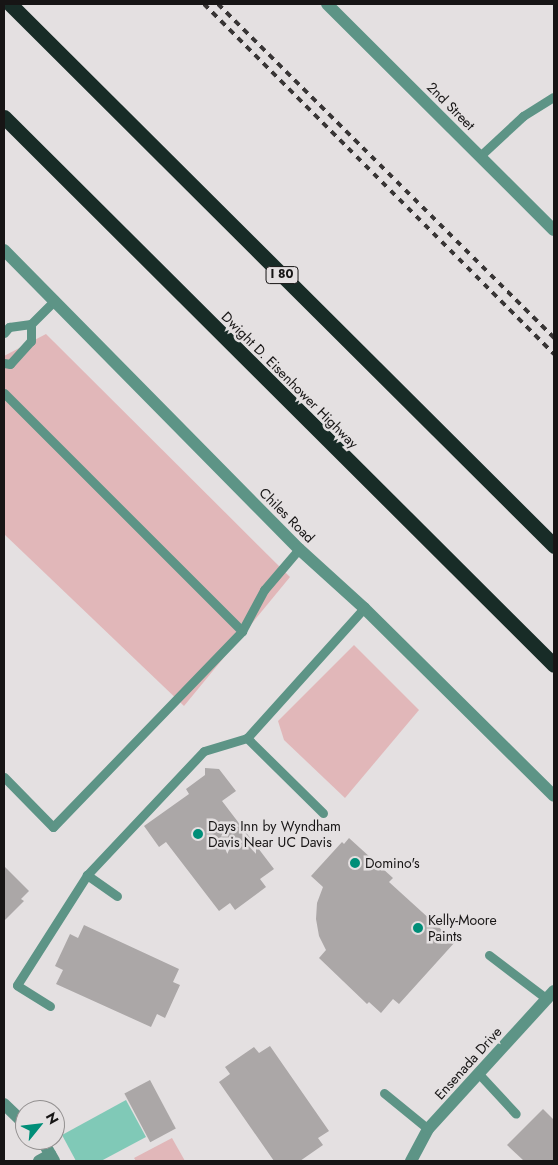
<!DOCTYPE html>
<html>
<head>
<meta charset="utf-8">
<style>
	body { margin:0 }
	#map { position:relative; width:558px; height:1165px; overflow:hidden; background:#e4e0e1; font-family:Jost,sans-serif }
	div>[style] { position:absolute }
	.green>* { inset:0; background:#e1b7b9 }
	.water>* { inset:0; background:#80c9b7 }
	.building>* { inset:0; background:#aba7a7; transform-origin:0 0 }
	.service>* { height:9px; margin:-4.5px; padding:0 4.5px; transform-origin:4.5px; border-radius:4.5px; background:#5d9486 }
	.minor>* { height:12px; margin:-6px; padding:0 6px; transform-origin:6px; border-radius:6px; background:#5d9486 }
	.tertiary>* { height:12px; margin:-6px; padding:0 6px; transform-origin:6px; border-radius:6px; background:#5d9486 }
	.motorway>* { height:15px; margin:-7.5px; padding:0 7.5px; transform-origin:7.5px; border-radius:7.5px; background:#182c27 }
	.rail>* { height:4px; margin-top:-2px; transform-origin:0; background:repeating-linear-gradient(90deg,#383535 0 6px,transparent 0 12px) }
	.dots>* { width:14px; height:14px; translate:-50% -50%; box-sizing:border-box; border:2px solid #e4e0e1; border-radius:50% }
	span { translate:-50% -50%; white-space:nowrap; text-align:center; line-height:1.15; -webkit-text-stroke:5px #e4e0e1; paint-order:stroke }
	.shield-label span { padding:1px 4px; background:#e4e0e1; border:1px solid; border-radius:4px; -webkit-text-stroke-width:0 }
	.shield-label { font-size:12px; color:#171515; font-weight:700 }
	.street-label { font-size:14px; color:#171515 }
	.poi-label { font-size:14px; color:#171515 }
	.left { translate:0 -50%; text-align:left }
	.frame { position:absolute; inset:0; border:5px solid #171515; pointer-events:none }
	.north { position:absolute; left:15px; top:1100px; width:50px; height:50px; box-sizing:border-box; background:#e4e0e1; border:1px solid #928f8f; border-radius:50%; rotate:61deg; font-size:14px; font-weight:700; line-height:20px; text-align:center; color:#171515 }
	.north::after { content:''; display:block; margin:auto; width:18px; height:22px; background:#008e78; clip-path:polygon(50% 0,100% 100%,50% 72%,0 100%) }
</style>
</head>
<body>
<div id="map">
	<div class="green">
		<div style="clip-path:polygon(46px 334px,290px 577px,184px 706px,4px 534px,4px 356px)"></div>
		<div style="clip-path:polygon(354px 645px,419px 710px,345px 798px,284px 740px,278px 721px)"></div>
		<div style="clip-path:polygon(172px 1138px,185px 1161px,136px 1161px,134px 1158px)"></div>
	</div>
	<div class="water">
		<div style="clip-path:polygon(126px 1100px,146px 1137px,101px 1161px,76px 1161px,62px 1135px)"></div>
	</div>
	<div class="building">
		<div style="clip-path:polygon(205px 768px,219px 769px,236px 791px,222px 801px,274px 869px,260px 879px,266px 887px,235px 910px,230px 903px,219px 911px,166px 842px,159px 847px,144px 826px,189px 794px,186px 789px,205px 775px)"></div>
		<div style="clip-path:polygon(349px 838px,393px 878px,389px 882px,455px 942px,399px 1004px,393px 999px,381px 1013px,369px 1002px,367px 1004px,319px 958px,326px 950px,319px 936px,316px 919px,317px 903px,323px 887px,311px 876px,342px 842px,344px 844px)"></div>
		<div style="clip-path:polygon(4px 866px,29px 891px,21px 899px,24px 901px,4px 921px)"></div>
		<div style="clip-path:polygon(84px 925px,179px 969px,173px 982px,180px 985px,165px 1018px,157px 1014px,151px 1027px,56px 984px,63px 970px,55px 966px,70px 934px,78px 938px)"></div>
		<div style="clip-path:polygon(270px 1046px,329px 1131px,318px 1138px,323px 1145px,300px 1161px,274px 1161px,219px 1082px,230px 1074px,225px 1067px,254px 1047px,259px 1053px)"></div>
		<div style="left:150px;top:1080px;width:55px;height:29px;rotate:62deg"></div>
		<div style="clip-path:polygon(543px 1109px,554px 1120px,554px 1161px,524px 1161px,507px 1145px)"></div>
	</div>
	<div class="service">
		<div style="left:480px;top:156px;width:59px;rotate:-42.9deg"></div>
		<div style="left:523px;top:116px;width:36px;rotate:-32deg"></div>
		<div style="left:4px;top:333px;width:8px;rotate:-50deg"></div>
		<div style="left:9px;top:327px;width:22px;rotate:-8deg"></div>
		<div style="left:31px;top:324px;width:34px;rotate:-45deg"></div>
		<div style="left:4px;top:363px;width:6px;rotate:9deg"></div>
		<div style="left:10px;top:364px;width:31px;rotate:-48deg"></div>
		<div style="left:31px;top:341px;width:17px;rotate:-90deg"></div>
		<div style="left:4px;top:393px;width:337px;rotate:45deg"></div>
		<div style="left:4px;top:777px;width:70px;rotate:45.6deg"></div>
		<div style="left:53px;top:827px;width:272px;rotate:-46deg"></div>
		<div style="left:242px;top:631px;width:47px;rotate:-61.8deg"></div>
		<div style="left:264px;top:590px;width:54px;rotate:-49.5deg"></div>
		<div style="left:323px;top:813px;width:107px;rotate:-135.4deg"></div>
		<div style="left:247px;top:738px;width:175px;rotate:-48deg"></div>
		<div style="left:117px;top:896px;width:37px;rotate:-145deg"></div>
		<div style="left:87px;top:875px;width:170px;rotate:-46.7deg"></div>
		<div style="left:204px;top:751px;width:45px;rotate:-16.8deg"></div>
		<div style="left:489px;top:955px;width:73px;rotate:37.2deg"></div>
		<div style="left:50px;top:1006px;width:39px;rotate:-148deg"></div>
		<div style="left:17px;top:985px;width:130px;rotate:-57.5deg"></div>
		<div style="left:479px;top:1074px;width:54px;rotate:47.2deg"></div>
		<div style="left:384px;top:1093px;width:57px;rotate:39.3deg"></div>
	</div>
	<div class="minor">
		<div style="left:4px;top:1104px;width:29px;rotate:44deg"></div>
		<div style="left:42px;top:1140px;width:24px;rotate:60deg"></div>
		<div style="left:39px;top:1161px;width:13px;rotate:-29deg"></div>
		<div style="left:411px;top:1161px;width:36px;rotate:-62deg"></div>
		<div style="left:428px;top:1129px;width:187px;rotate:-47.6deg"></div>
	</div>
	<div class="tertiary">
		<div style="left:327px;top:4px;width:320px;rotate:44.9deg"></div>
		<div style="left:4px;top:250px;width:420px;rotate:45.4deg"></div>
		<div style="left:299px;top:549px;width:88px;rotate:42.2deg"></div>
		<div style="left:364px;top:608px;width:267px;rotate:44.7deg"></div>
	</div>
	<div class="motorway">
		<div style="left:10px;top:4px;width:768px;rotate:44.89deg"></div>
		<div style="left:4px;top:117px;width:776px;rotate:44.9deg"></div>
	</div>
	<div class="rail">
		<div style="left:204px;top:4px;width:495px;rotate:45deg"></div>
		<div style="left:218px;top:4px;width:474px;rotate:44.8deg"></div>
	</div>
	<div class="dots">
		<div style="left:198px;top:834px;background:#008e78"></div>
		<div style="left:355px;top:863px;background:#008e78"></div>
		<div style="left:418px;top:928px;background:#008e78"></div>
	</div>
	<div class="shield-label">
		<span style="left:282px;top:275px">I 80</span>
	</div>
	<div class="street-label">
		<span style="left:451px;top:106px;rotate:45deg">2nd Street</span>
		<span style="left:290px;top:380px;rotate:45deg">Dwight D. Eisenhower Highway</span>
		<span style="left:287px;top:515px;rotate:45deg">Chiles Road</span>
		<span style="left:468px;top:1063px;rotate:-48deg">Ensenada Drive</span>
	</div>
	<div class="poi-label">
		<span class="left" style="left:208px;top:834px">Days Inn by Wyndham<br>Davis Near UC Davis</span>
		<span class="left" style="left:365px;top:863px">Domino's</span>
		<span class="left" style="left:428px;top:928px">Kelly-Moore<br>Paints</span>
	</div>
	<div class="frame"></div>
	<div class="north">N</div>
</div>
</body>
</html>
